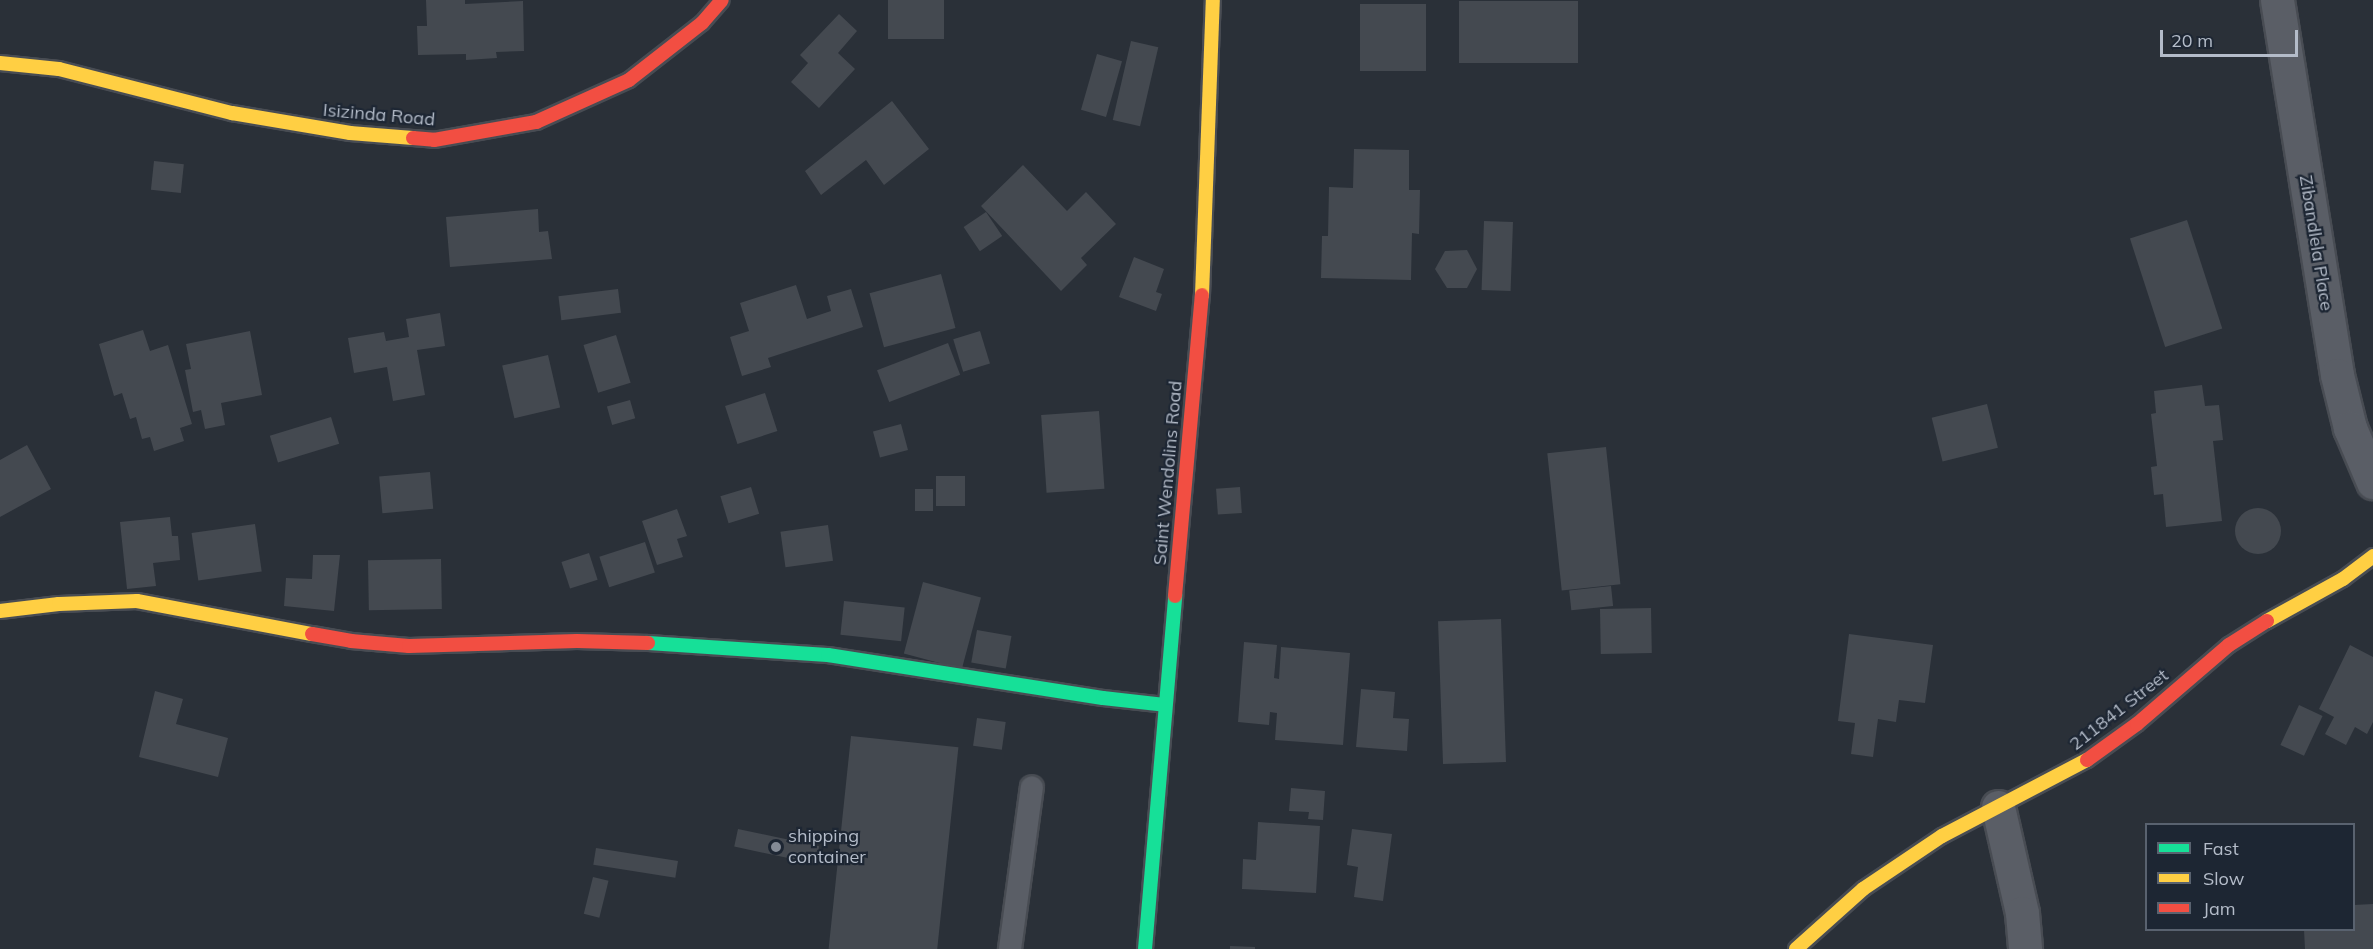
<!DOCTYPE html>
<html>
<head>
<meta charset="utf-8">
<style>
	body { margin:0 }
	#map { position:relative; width:2373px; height:949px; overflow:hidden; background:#2a3038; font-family:Mulish,sans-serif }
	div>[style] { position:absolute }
	.building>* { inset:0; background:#444950; transform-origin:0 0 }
	.round { border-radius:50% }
	.roads { filter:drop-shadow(2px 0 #484c53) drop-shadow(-2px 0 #484c53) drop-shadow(0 2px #484c53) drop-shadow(0 -2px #484c53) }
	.lane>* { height:22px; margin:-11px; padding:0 11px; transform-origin:11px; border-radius:11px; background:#5a5e66 }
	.street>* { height:33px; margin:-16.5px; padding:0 16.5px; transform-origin:16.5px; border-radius:16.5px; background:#5a5e66 }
	.fast>* { height:14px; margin:-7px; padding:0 7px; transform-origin:7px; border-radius:7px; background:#16e098 }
	.slow>* { height:14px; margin:-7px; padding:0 7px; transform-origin:7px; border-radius:7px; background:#ffcf43 }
	.jam>* { height:14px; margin:-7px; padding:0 7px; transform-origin:7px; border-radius:7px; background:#f24e42 }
	.dots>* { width:16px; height:16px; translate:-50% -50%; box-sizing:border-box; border:3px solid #1d2633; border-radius:50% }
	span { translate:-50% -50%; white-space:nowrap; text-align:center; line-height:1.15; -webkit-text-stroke:4.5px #1d2633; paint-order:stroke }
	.street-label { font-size:18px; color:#b4bcc9 }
	.poi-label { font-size:18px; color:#b4bcc9 }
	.left { translate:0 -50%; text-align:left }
	.legend { position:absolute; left:2145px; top:823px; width:210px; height:108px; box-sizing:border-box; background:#1d2633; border:2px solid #59626f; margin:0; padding:8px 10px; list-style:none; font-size:18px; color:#b4bcc9 }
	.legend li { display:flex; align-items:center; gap:12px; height:30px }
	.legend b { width:30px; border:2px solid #59626f }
	.scale { position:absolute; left:2160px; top:30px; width:138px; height:27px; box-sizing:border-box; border:3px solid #b4bcc9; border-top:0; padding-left:8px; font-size:18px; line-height:21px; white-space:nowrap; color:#b4bcc9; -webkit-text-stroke:4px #1d2633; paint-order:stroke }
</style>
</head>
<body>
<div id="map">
	<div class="building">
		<div style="clip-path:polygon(426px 0,465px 0,465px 4px,523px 1px,524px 51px,496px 52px,497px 58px,466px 60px,466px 54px,418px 55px,417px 26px,427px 26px)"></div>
		<div style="left:888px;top:0;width:56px;height:39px"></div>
		<div style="left:1578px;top:1px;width:62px;height:119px;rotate:90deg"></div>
		<div style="left:1360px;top:4px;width:66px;height:67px"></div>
		<div style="clip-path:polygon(839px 14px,857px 31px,838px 53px,855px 69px,819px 108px,791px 82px,808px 63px,800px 55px)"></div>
		<div style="left:1131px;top:41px;width:28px;height:81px;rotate:13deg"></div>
		<div style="left:1097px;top:54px;width:26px;height:58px;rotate:16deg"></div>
		<div style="clip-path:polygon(892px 101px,929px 149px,884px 185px,866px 160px,821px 195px,805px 171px)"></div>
		<div style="clip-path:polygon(1354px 149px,1409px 150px,1409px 190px,1420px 190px,1419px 234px,1412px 233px,1411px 280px,1321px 278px,1322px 236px,1328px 236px,1329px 187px,1353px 188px)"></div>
		<div style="left:154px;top:161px;width:30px;height:29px;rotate:6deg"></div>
		<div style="clip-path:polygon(1023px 165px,1067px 211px,1086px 192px,1116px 224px,1081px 258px,1087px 265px,1061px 291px,981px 206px)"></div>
		<div style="clip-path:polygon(538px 209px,539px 232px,548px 231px,552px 259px,450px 267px,446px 217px)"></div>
		<div style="left:986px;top:212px;width:29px;height:27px;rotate:56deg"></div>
		<div style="left:2187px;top:220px;width:114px;height:60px;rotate:72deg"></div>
		<div style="left:1484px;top:221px;width:29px;height:69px;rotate:2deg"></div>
		<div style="clip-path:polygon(1467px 250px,1477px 269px,1467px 288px,1447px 288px,1435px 269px,1445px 251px)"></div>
		<div style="clip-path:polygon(1134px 257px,1164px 269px,1156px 292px,1162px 294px,1156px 311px,1119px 297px)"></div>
		<div style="left:941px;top:274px;width:56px;height:74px;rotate:75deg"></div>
		<div style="clip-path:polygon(796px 285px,807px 319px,831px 311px,827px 296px,851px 289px,863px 327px,768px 358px,771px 367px,742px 376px,730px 337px,749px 331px,740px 303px)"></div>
		<div style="left:618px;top:289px;width:24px;height:60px;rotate:83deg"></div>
		<div style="clip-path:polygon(440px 313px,445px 346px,417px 350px,425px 395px,393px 401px,387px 367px,354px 373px,348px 338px,384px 332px,386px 341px,409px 337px,406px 319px)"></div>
		<div style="clip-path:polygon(143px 330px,150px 351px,168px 345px,192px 424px,180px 428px,184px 441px,154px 451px,150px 437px,142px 439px,136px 417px,130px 419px,122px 393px,114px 396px,99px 344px)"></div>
		<div style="clip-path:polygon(250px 331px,262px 395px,221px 403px,225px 425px,205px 429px,201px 410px,193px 412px,185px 370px,191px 369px,186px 344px)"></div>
		<div style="left:980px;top:331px;width:34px;height:28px;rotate:73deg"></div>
		<div style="left:616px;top:335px;width:50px;height:34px;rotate:73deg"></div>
		<div style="left:948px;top:343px;width:34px;height:76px;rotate:69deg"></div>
		<div style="left:548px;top:355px;width:54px;height:47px;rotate:77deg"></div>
		<div style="clip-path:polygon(2202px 385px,2205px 406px,2219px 405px,2223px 440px,2213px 441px,2222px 521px,2166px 527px,2163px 494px,2154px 495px,2151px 467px,2157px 466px,2151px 414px,2156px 413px,2154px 391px)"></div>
		<div style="left:765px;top:393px;width:40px;height:42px;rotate:72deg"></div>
		<div style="left:630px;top:400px;width:19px;height:24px;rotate:74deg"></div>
		<div style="left:1987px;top:404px;width:45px;height:57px;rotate:76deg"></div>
		<div style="left:1099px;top:411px;width:78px;height:58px;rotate:86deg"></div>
		<div style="left:331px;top:417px;width:28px;height:64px;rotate:73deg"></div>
		<div style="left:901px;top:424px;width:27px;height:29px;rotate:75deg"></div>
		<div style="clip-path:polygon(27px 445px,51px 489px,0 517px,0 460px)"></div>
		<div style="left:1606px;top:447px;width:138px;height:59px;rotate:84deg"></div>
		<div style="left:430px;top:472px;width:37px;height:51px;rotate:85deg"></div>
		<div style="left:936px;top:476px;width:29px;height:30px"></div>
		<div style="left:751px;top:487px;width:28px;height:32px;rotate:73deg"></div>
		<div style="left:1240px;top:487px;width:26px;height:24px;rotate:86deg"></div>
		<div style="left:933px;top:489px;width:22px;height:18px;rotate:90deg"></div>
		<div class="round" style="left:2235px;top:508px;width:46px;height:46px"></div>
		<div style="clip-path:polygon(677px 509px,687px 536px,677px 539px,683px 557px,657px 565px,642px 521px)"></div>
		<div style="clip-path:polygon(170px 517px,172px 536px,178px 536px,180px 560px,153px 563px,156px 586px,127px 589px,120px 522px)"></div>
		<div style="left:255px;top:524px;width:48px;height:64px;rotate:82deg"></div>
		<div style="left:828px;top:525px;width:36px;height:48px;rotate:82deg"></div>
		<div style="left:645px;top:542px;width:32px;height:48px;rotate:72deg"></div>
		<div style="left:589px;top:553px;width:28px;height:29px;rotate:72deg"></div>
		<div style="clip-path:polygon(313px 555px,340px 555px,334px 611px,284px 606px,286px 578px,312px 579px)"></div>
		<div style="left:441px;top:559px;width:50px;height:73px;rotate:89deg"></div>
		<div style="left:923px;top:582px;width:60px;height:74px;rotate:15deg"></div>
		<div style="left:1611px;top:586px;width:20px;height:42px;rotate:84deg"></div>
		<div style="left:844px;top:601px;width:61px;height:34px;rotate:6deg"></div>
		<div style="left:1651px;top:608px;width:45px;height:51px;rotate:89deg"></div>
		<div style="left:1501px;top:619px;width:143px;height:63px;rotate:88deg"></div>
		<div style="left:977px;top:630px;width:35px;height:33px;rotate:10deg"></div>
		<div style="clip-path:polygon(1849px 634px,1933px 645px,1925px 703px,1899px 700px,1896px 722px,1878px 719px,1873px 757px,1851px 754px,1855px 723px,1838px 721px)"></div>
		<div style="clip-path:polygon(1244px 642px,1277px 645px,1274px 678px,1279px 679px,1281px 647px,1350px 653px,1343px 745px,1275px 740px,1277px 713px,1270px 712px,1269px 725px,1238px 722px)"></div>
		<div style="clip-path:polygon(2350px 645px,2373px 657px,2373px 722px,2367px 734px,2355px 727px,2346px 745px,2325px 734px,2334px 717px,2319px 709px)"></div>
		<div style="clip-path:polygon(1361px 689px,1395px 692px,1393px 718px,1409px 719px,1407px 751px,1356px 747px)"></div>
		<div style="clip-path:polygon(155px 691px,183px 699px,176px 724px,228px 738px,218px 777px,139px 757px)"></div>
		<div style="left:2299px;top:705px;width:26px;height:44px;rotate:25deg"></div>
		<div style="left:977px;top:718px;width:29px;height:28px;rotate:8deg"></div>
		<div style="left:851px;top:736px;width:108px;height:214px;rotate:6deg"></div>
		<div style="clip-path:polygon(1291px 788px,1325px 791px,1323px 820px,1308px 819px,1309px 812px,1289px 811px)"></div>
		<div style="clip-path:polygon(1258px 822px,1320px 826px,1316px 893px,1242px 889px,1243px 859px,1256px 860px)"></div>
		<div style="left:738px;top:829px;width:83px;height:18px;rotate:12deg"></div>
		<div style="clip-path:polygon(1352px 829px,1392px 834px,1383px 901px,1354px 897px,1358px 867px,1347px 865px)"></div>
		<div style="left:596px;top:848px;width:83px;height:17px;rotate:9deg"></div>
		<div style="left:593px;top:877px;width:16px;height:38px;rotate:14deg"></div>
		<div style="clip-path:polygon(2373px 904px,2373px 949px,2305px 949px,2304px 930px,2354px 930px,2354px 905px)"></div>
		<div style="clip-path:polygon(1230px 946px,1255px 947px,1255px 949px,1230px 949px)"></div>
	</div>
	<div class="roads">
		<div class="lane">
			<div style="left:1010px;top:949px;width:163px;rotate:-82.3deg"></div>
		</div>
		<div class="street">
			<div style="left:2277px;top:0;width:380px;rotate:80.9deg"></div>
			<div style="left:2337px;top:375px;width:55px;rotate:76.2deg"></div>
			<div style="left:2350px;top:428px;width:59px;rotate:66.9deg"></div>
			<div style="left:1998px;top:807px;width:109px;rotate:77.2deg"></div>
			<div style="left:2022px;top:913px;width:36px;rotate:85deg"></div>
		</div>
		<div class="fast">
			<div style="left:648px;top:643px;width:180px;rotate:3.8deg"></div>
			<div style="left:828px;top:655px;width:278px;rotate:8.9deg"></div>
			<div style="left:1103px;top:698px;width:62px;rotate:6.4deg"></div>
			<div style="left:1145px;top:949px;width:354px;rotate:-85.1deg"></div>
		</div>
		<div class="slow">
			<div style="left:0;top:63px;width:59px;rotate:5.8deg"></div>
			<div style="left:59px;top:69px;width:179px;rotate:14.3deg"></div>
			<div style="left:232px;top:113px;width:120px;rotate:9.6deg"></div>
			<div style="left:350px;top:133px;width:63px;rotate:4.5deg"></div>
			<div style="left:1202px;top:295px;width:295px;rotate:-87.9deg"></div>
			<div style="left:0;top:611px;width:59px;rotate:-6.8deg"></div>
			<div style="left:59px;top:604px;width:78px;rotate:-2.2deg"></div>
			<div style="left:137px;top:601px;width:178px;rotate:10.7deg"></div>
			<div style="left:2267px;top:621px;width:87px;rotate:-28.9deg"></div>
			<div style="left:2343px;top:579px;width:38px;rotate:-37deg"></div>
			<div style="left:1796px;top:949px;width:90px;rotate:-41.8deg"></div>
			<div style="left:1863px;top:889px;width:95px;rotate:-33.9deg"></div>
			<div style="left:1942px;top:836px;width:164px;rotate:-27.7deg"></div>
		</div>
		<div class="jam">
			<div style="left:413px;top:138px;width:21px;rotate:5deg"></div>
			<div style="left:434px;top:140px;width:104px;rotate:-10deg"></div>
			<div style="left:536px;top:122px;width:102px;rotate:-24.3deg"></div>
			<div style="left:629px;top:80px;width:93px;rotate:-38deg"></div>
			<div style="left:702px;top:23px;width:30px;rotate:-49deg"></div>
			<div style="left:1175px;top:596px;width:302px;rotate:-84.9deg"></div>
			<div style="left:312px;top:634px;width:40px;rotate:10deg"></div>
			<div style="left:351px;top:641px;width:58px;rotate:4.9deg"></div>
			<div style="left:409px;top:646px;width:168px;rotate:-1.7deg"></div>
			<div style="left:577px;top:641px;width:71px;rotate:1.6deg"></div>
			<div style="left:2087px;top:760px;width:62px;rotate:-35.8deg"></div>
			<div style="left:2137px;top:724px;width:121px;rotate:-40.7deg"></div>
			<div style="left:2229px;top:645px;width:45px;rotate:-32.3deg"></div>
		</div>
	</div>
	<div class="dots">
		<div style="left:776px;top:847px;background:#848b96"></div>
	</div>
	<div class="street-label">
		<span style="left:379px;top:115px;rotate:5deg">Isizinda Road</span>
		<span style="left:2316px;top:243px;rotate:81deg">Zibandlela Place</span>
		<span style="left:1168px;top:473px;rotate:-85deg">Saint Wendolins Road</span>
		<span style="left:2119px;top:710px;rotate:-38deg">211841 Street</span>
	</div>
	<div class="poi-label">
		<span class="left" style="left:788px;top:847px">shipping<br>container</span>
	</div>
	<ul class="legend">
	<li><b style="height:8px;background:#16e098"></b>Fast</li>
	<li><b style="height:8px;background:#ffcf43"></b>Slow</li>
	<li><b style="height:8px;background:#f24e42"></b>Jam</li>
	</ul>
	<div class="scale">20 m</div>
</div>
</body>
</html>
